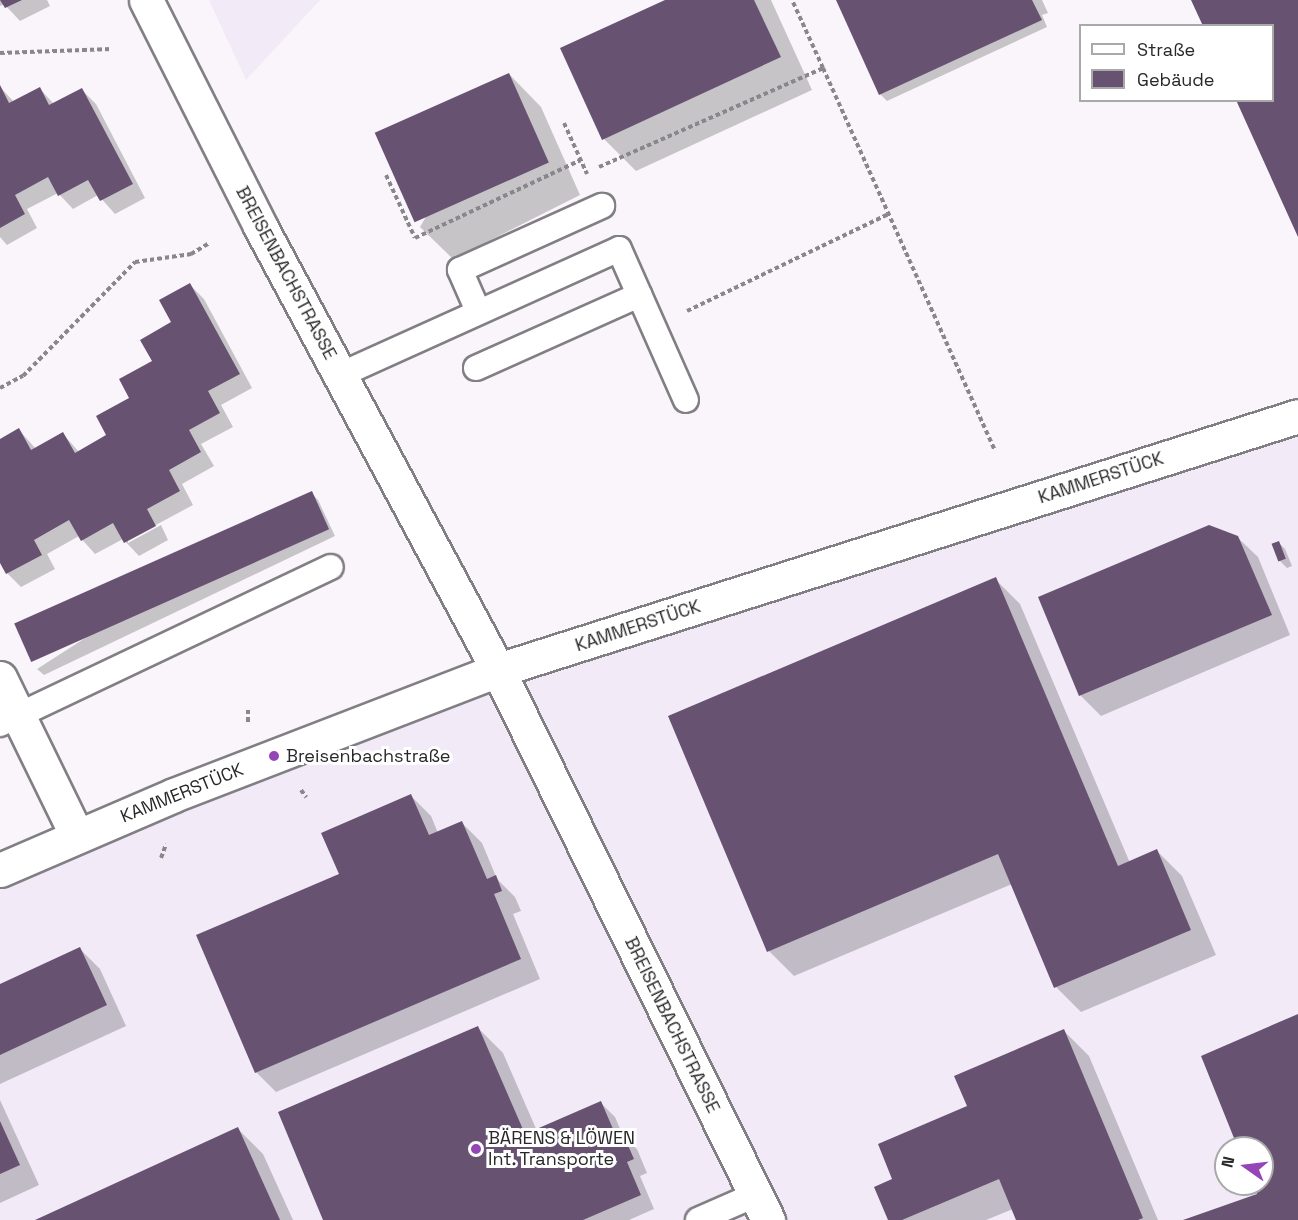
<!DOCTYPE html>
<html>
<head>
<meta charset="utf-8">
<style>
	body { margin:0 }
	#map { position:relative; width:1298px; height:1220px; overflow:hidden; background:#f9f5fb; font-family:"Space Grotesk",sans-serif }
	div>[style] { position:absolute }
	.built>* { inset:0; background:#f2eaf7 }
	.shadow>* { inset:0; background:#0003 }
	.building>* { inset:0; background:#675272; transform-origin:0 0 }
	.path>* { height:4px; margin-top:-2px; transform-origin:0; background:repeating-linear-gradient(90deg,#89878b 0 4.5px,transparent 0 7.5px) }
	.roads { filter:drop-shadow(2px 0 #827f84) drop-shadow(-2px 0 #827f84) drop-shadow(0 2px #827f84) drop-shadow(0 -2px #827f84) }
	.service>* { height:24px; margin:-12px; padding:0 12px; transform-origin:12px; border-radius:12px; background:#fff }
	.minor>* { height:33px; margin:-16.5px; padding:0 16.5px; transform-origin:16.5px; border-radius:16.5px; background:#fff }
	.dots>* { width:16px; height:16px; translate:-50% -50%; box-sizing:border-box; border:3px solid #fff; border-radius:50% }
	span { translate:-50% -50%; white-space:nowrap; text-align:center; line-height:1.15; -webkit-text-stroke:6px #fff; paint-order:stroke }
	.street-label { font-size:18px; color:#282729 }
	.poi-label { font-size:18px; color:#282729 }
	.left { translate:0 -50%; text-align:left }
	.legend { position:absolute; left:1079px; top:24px; width:195px; height:78px; box-sizing:border-box; background:#fff; border:2px solid #a9a9a9; margin:0; padding:8px 10px; list-style:none; font-size:18px; color:#282729 }
	.legend li { display:flex; align-items:center; gap:12px; height:30px }
	.legend b { width:30px; border:2px solid #a9a9a9 }
	.north { position:absolute; left:1214px; top:1136px; width:60px; height:60px; box-sizing:border-box; background:#fff; border:2px solid #a9a9a9; border-radius:50%; rotate:284deg; font-size:16px; font-weight:700; line-height:24px; text-align:center; color:#282729 }
	.north::after { content:''; display:block; margin:auto; width:21px; height:27px; background:#9446b7; clip-path:polygon(50% 0,100% 100%,50% 72%,0 100%) }
</style>
</head>
<body>
<div id="map">
	<div class="built">
		<div style="clip-path:polygon(209px 0,320px 0,246px 80px)"></div>
		<div style="clip-path:polygon(evenodd,1298px 416px,1298px 1220px,0 1220px,0 870px,174px 795px,1298px 416px,1226px 1148px,1262px 1148px,1262px 1184px,1226px 1184px,1226px 1148px)"></div>
	</div>
	<div class="shadow">
		<div style="clip-path:polygon(0 0,47px 0,50px 6px,20px 21px,4px 4px,0 6px)"></div>
		<div style="clip-path:polygon(668px 0,771px 0,812px 90px,636px 171px,604px 139px)"></div>
		<div style="clip-path:polygon(838px 0,1042px 0,1048px 13px,1042px 15px,1047px 27px,887px 101px,880px 94px)"></div>
		<div style="clip-path:polygon(509px 74px,541px 107px,580px 195px,453px 259px,420px 227px)"></div>
		<div style="clip-path:polygon(0 87px,14px 102px,40px 89px,54px 104px,82px 90px,96px 104px,145px 198px,115px 214px,98px 195px,73px 209px,58px 193px,27px 209px,37px 228px,7px 245px,0 237px)"></div>
		<div style="clip-path:polygon(190px 285px,204px 299px,252px 388px,221px 405px,233px 427px,201px 444px,214px 466px,182px 484px,193px 505px,128px 540px,128px 543px,161px 525px,168px 540px,139px 556px,123px 539px,95px 554px,79px 536px,47px 554px,55px 569px,21px 587px,8px 574px,0 559px,0 440px,19px 430px,36px 449px,63px 434px,79px 452px,108px 436px,154px 362px)"></div>
		<div style="clip-path:polygon(311px 493px,318px 500px,335px 536px,44px 675px,37px 669px)"></div>
		<div style="clip-path:polygon(1237px 537px,1258px 557px,1290px 635px,1101px 716px,1081px 696px,1040px 598px)"></div>
		<div style="clip-path:polygon(1278px 542px,1285px 549px,1292px 566px,1287px 568px,1280px 561px)"></div>
		<div style="clip-path:polygon(995px 579px,1020px 604px,1130px 863px,1157px 851px,1182px 876px,1216px 955px,1081px 1012px,1056px 987px,1012px 884px,794px 976px,769px 951px)"></div>
		<div style="clip-path:polygon(411px 796px,431px 816px,438px 833px,462px 823px,482px 843px,497px 879px,515px 897px,521px 911px,513px 914px,540px 979px,276px 1092px,256px 1072px,341px 875px)"></div>
		<div style="clip-path:polygon(80px 949px,100px 969px,126px 1026px,0 1084px,0 986px)"></div>
		<div style="clip-path:polygon(478px 1028px,503px 1053px,537px 1131px,601px 1103px,615px 1117px,623px 1136px,637px 1149px,647px 1173px,640px 1176px,654px 1209px,629px 1220px,325px 1220px)"></div>
		<div style="clip-path:polygon(1064px 1031px,1089px 1056px,1158px 1220px,1018px 1220px,1013px 1209px,986px 1220px,889px 1220px,894px 1180px,969px 1107px)"></div>
		<div style="clip-path:polygon(0 1100px,39px 1185px,0 1203px)"></div>
		<div style="clip-path:polygon(238px 1129px,263px 1154px,293px 1220px,38px 1220px)"></div>
	</div>
	<div class="building">
		<div style="clip-path:polygon(0 0,22px 0,5px 8px)"></div>
		<div style="clip-path:polygon(665px 0,754px 0,781px 57px,602px 140px,560px 48px)"></div>
		<div style="clip-path:polygon(836px 0,1032px 0,1042px 20px,879px 95px)"></div>
		<div style="clip-path:polygon(1191px 0,1298px 0,1298px 237px,1236px 100px,1272px 100px,1272px 26px,1203px 26px)"></div>
		<div style="left:509px;top:73px;width:98px;height:147px;rotate:66deg"></div>
		<div style="clip-path:polygon(0 85px,9px 103px,40px 87px,49px 105px,82px 88px,133px 184px,100px 201px,88px 180px,58px 196px,48px 177px,15px 195px,25px 214px,0 228px)"></div>
		<div style="clip-path:polygon(190px 283px,240px 374px,208px 391px,220px 413px,189px 430px,201px 452px,169px 470px,180px 491px,147px 509px,156px 526px,124px 543px,113px 523px,81px 541px,69px 520px,34px 540px,42px 555px,6px 574px,0 563px,0 439px,19px 428px,31px 450px,63px 432px,75px 453px,106px 435px,96px 416px,129px 398px,119px 379px,152px 361px,140px 340px,171px 322px,159px 300px)"></div>
		<div style="left:312px;top:491px;width:42px;height:326px;rotate:66deg"></div>
		<div style="clip-path:polygon(1209px 525px,1238px 536px,1272px 615px,1079px 696px,1038px 597px)"></div>
		<div style="left:1279px;top:541px;width:19px;height:8px;rotate:69deg"></div>
		<div style="clip-path:polygon(996px 577px,1118px 866px,1157px 849px,1191px 930px,1054px 988px,998px 854px,767px 952px,668px 716px)"></div>
		<div style="clip-path:polygon(411px 794px,429px 835px,462px 821px,487px 879px,496px 875px,502px 891px,494px 894px,521px 959px,255px 1073px,196px 935px,339px 874px,321px 833px)"></div>
		<div style="clip-path:polygon(80px 947px,107px 1005px,0 1055px,0 984px)"></div>
		<div style="clip-path:polygon(1298px 1014px,1298px 1220px,1183px 1220px,1257px 1194px,1253px 1184px,1262px 1184px,1262px 1148px,1238px 1148px,1201px 1056px)"></div>
		<div style="clip-path:polygon(478px 1026px,525px 1134px,601px 1101px,616px 1136px,623px 1134px,634px 1159px,627px 1162px,641px 1195px,583px 1220px,323px 1220px,278px 1112px)"></div>
		<div style="clip-path:polygon(1064px 1029px,1143px 1218px,1138px 1220px,1016px 1220px,999px 1179px,902px 1220px,888px 1220px,874px 1187px,892px 1179px,878px 1144px,967px 1106px,954px 1076px)"></div>
		<div style="clip-path:polygon(0 1121px,20px 1165px,0 1174px)"></div>
		<div style="clip-path:polygon(238px 1127px,280px 1220px,35px 1220px)"></div>
	</div>
	<div class="path">
		<div style="left:0;top:53px;width:112px;rotate:-2deg"></div>
		<div style="left:823px;top:68px;width:419px;rotate:65.8deg"></div>
		<div style="left:564px;top:123px;width:56px;rotate:65.7deg"></div>
		<div style="left:599px;top:167px;width:245px;rotate:-23.8deg"></div>
		<div style="left:823px;top:68px;width:75px;rotate:-114.5deg"></div>
		<div style="left:386px;top:175px;width:69px;rotate:65.3deg"></div>
		<div style="left:415px;top:238px;width:183px;rotate:-25.2deg"></div>
		<div style="left:687px;top:311px;width:224px;rotate:-25.7deg"></div>
		<div style="left:0;top:388px;width:26px;rotate:-28deg"></div>
		<div style="left:23px;top:376px;width:160px;rotate:-45.5deg"></div>
		<div style="left:135px;top:262px;width:57px;rotate:-8.1deg"></div>
		<div style="left:191px;top:254px;width:21px;rotate:-31deg"></div>
		<div style="left:248px;top:710px;width:12px;rotate:90deg"></div>
		<div style="left:301px;top:790px;width:9px;rotate:54deg"></div>
		<div style="left:161px;top:858px;width:15px;rotate:-70deg"></div>
	</div>
	<div class="roads">
		<div class="service">
			<div style="left:478px;top:311px;width:45px;rotate:-113.7deg"></div>
			<div style="left:460px;top:270px;width:156px;rotate:-24.3deg"></div>
			<div style="left:476px;top:368px;width:179px;rotate:-24.1deg"></div>
			<div style="left:340px;top:375px;width:306px;rotate:-24.3deg"></div>
			<div style="left:619px;top:249px;width:165px;rotate:66.1deg"></div>
			<div style="left:0;top:724px;width:366px;rotate:-25.4deg"></div>
			<div style="left:698px;top:1220px;width:62px;rotate:-23.7deg"></div>
		</div>
		<div class="minor">
			<div style="left:146px;top:0;width:253px;rotate:63.2deg"></div>
			<div style="left:260px;top:226px;width:504px;rotate:61.81deg"></div>
			<div style="left:498px;top:670px;width:613px;rotate:63.85deg"></div>
			<div style="left:0;top:678px;width:176px;rotate:64deg"></div>
			<div style="left:0;top:870px;width:189px;rotate:-23.3deg"></div>
			<div style="left:174px;top:795px;width:347px;rotate:-21.1deg"></div>
			<div style="left:498px;top:670px;width:839px;rotate:-17.61deg"></div>
		</div>
	</div>
	<div class="dots">
		<div style="left:274px;top:756px;background:#9446b7"></div>
		<div style="left:476px;top:1149px;background:#9446b7"></div>
	</div>
	<div class="street-label">
		<span style="left:286px;top:273px;rotate:62deg">BREISENBACHSTRASSE</span>
		<span style="left:1101px;top:478px;rotate:-18deg">KAMMERSTÜCK</span>
		<span style="left:638px;top:626px;rotate:-18deg">KAMMERSTÜCK</span>
		<span style="left:182px;top:793px;rotate:-22deg">KAMMERSTÜCK</span>
		<span style="left:672px;top:1025px;rotate:64deg">BREISENBACHSTRASSE</span>
	</div>
	<div class="poi-label">
		<span class="left" style="left:286px;top:756px">Breisenbachstraße</span>
		<span class="left" style="left:488px;top:1149px">BÄRENS &amp; LÖWEN<br>Int. Transporte</span>
	</div>
	<ul class="legend">
	<li><b style="height:8px;background:#fff"></b>Straße</li>
	<li><b style="height:16px;background:#675272"></b>Gebäude</li>
	</ul>
	<div class="north">N</div>
</div>
</body>
</html>
